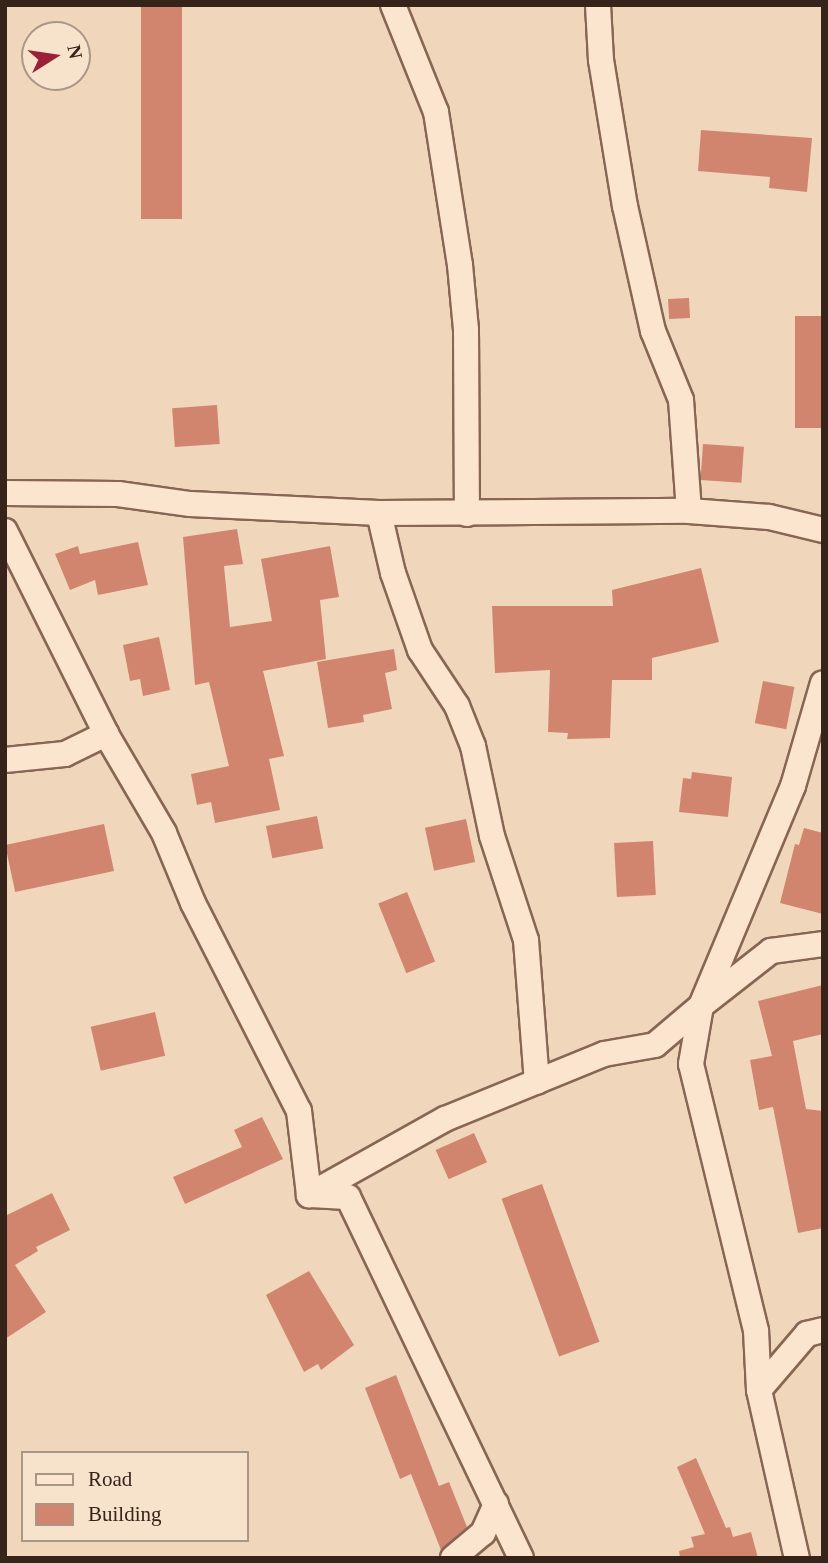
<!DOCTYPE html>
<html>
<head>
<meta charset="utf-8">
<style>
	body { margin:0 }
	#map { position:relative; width:828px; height:1563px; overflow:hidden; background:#f0d7bb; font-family:Georgia,serif }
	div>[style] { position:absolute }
	.building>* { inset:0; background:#d1856e; transform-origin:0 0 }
	.roads { filter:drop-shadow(2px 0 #886654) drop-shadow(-2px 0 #886654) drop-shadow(0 2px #886654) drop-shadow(0 -2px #886654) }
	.street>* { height:24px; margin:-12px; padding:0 12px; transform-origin:12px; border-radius:12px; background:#fbe5cf }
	span { translate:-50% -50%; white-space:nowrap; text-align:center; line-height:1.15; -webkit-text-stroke:5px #f7e2cb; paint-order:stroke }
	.frame { position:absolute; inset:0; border:7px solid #36231a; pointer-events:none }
	.legend { position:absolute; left:21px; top:1451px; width:228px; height:91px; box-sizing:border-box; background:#f7e2cb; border:2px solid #aa9684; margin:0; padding:9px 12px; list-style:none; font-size:21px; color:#36231a }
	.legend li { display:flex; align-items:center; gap:14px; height:35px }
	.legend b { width:35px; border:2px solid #aa9684 }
	.north { position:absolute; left:21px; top:21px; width:70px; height:70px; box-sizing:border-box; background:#f7e2cb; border:2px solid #aa9684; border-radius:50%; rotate:78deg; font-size:19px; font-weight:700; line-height:28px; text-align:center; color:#36231a }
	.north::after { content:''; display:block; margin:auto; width:24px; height:32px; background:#9b2038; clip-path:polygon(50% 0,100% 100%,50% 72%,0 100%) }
</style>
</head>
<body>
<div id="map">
	<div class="building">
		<div style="left:141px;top:5px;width:41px;height:214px"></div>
		<div style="clip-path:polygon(701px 130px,812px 138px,807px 192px,769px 188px,770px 177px,698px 171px)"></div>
		<div style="left:689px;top:298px;width:20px;height:21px;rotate:87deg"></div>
		<div style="left:823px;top:316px;width:112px;height:28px;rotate:90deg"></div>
		<div style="left:217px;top:405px;width:39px;height:45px;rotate:86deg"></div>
		<div style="left:703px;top:444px;width:41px;height:36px;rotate:4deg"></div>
		<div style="clip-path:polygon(237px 529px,243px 564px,224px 566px,230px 627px,272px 621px,261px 559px,330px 546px,339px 597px,320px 600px,326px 659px,263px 671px,284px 756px,269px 759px,280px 810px,215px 823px,211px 802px,197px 805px,191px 774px,229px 766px,209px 682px,195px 685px,183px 537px)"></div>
		<div style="clip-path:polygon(138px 542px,148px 585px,98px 595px,95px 580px,70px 590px,55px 554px,78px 546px,80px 554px)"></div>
		<div style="clip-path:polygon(701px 568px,719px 642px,652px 658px,652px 680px,612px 680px,610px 738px,567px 739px,568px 733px,548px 732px,550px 670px,495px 673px,492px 606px,613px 606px,612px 590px)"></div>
		<div style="clip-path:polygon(159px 637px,170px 690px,143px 696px,140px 679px,130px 681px,123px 645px)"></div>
		<div style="clip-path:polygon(394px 649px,397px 670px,385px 673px,392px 709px,363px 715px,364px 722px,328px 728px,317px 662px)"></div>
		<div style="left:763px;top:681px;width:32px;height:43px;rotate:11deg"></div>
		<div style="clip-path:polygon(692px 772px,732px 777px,728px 817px,679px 812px,683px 778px,691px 779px)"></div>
		<div style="left:317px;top:816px;width:33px;height:52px;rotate:79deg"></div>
		<div style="left:466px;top:819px;width:44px;height:42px;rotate:78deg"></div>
		<div style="left:104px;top:824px;width:48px;height:101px;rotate:78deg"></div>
		<div style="clip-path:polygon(804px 828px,823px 833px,823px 914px,780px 903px,795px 844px,799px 845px)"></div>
		<div style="left:653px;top:841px;width:54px;height:39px;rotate:87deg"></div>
		<div style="left:407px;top:892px;width:75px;height:31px;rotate:68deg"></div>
		<div style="clip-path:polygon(823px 985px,823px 1034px,793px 1041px,806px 1109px,823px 1111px,823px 1228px,798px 1233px,773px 1107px,759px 1110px,750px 1060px,772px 1056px,758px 1001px)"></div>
		<div style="left:155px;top:1012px;width:45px;height:66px;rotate:77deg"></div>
		<div style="clip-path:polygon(262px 1117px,283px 1159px,185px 1204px,173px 1177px,242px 1147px,234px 1130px)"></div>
		<div style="left:474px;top:1133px;width:32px;height:42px;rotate:66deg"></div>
		<div style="left:542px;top:1184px;width:168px;height:43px;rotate:70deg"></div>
		<div style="clip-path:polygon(52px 1193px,70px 1230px,36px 1247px,38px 1251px,15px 1265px,46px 1312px,5px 1339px,5px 1216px)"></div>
		<div style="clip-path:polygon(309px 1271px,354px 1345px,321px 1370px,318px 1364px,304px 1372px,266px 1295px)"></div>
		<div style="clip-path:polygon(396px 1375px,439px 1486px,449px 1482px,467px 1527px,441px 1550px,411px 1474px,400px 1479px,365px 1388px)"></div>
		<div style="clip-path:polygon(696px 1458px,726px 1528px,730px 1527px,733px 1537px,751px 1532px,758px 1558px,680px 1558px,679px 1551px,694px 1547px,691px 1537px,705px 1534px,677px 1467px)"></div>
	</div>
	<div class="roads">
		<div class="street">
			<div style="left:393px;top:5px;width:115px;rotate:68.1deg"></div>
			<div style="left:436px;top:112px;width:155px;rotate:81.1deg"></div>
			<div style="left:460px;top:265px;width:65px;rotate:84.7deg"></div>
			<div style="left:466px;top:330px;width:184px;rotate:89.7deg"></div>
			<div style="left:598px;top:5px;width:55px;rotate:86.9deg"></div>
			<div style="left:601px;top:60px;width:148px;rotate:80.7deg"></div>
			<div style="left:625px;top:206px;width:128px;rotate:77.4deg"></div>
			<div style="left:653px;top:331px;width:74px;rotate:67.9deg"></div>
			<div style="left:681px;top:400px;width:111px;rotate:85.9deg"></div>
			<div style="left:5px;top:493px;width:113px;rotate:0.5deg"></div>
			<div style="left:118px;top:494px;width:73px;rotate:7.9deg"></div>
			<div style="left:190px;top:504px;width:189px;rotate:2.7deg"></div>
			<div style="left:379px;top:513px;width:310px;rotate:-0.4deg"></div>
			<div style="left:689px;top:511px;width:80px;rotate:4.3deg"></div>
			<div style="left:769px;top:517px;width:56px;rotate:13.5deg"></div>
			<div style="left:379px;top:513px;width:62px;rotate:76.9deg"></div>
			<div style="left:393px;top:573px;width:82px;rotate:70.7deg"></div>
			<div style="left:420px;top:650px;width:67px;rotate:56.5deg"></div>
			<div style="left:457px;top:706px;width:43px;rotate:68.2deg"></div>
			<div style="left:473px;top:746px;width:92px;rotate:78.1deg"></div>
			<div style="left:492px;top:836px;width:109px;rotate:71.9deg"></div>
			<div style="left:526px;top:940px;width:142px;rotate:85.6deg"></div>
			<div style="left:5px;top:531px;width:227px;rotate:63.5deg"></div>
			<div style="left:106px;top:734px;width:115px;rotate:59.6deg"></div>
			<div style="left:164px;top:833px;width:76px;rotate:67.5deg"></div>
			<div style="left:193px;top:903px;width:233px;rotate:63deg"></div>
			<div style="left:299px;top:1111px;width:85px;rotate:83.2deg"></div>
			<div style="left:309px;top:1195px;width:39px;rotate:3deg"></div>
			<div style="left:348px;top:1197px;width:400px;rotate:64.4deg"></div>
			<div style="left:5px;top:760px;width:60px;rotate:-5.7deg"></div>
			<div style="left:65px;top:754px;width:46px;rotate:-26deg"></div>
			<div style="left:702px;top:1005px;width:88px;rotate:-38deg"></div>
			<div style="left:771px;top:951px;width:52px;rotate:-7.7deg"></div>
			<div style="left:701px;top:1006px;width:238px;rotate:-67.3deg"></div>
			<div style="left:793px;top:786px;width:107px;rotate:-73.8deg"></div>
			<div style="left:309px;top:1195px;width:156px;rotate:-29.2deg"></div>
			<div style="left:445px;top:1119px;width:172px;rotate:-22.2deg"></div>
			<div style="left:604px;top:1054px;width:52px;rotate:-10deg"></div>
			<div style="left:655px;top:1045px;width:60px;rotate:-40.3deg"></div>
			<div style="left:701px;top:1006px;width:59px;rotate:99.8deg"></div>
			<div style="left:691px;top:1064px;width:275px;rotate:76.3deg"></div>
			<div style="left:756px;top:1331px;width:59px;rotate:87.1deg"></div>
			<div style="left:759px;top:1390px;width:172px;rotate:77.3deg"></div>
			<div style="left:759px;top:1390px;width:74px;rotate:-49.4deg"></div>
			<div style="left:807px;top:1334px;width:16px;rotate:-14deg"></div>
			<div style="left:453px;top:1558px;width:39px;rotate:-40deg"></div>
			<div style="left:483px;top:1533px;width:32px;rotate:-66deg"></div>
		</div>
	</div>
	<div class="frame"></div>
	<ul class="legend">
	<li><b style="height:9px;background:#fbe5cf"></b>Road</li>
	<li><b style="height:19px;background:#d1856e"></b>Building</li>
	</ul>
	<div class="north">N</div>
</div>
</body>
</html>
